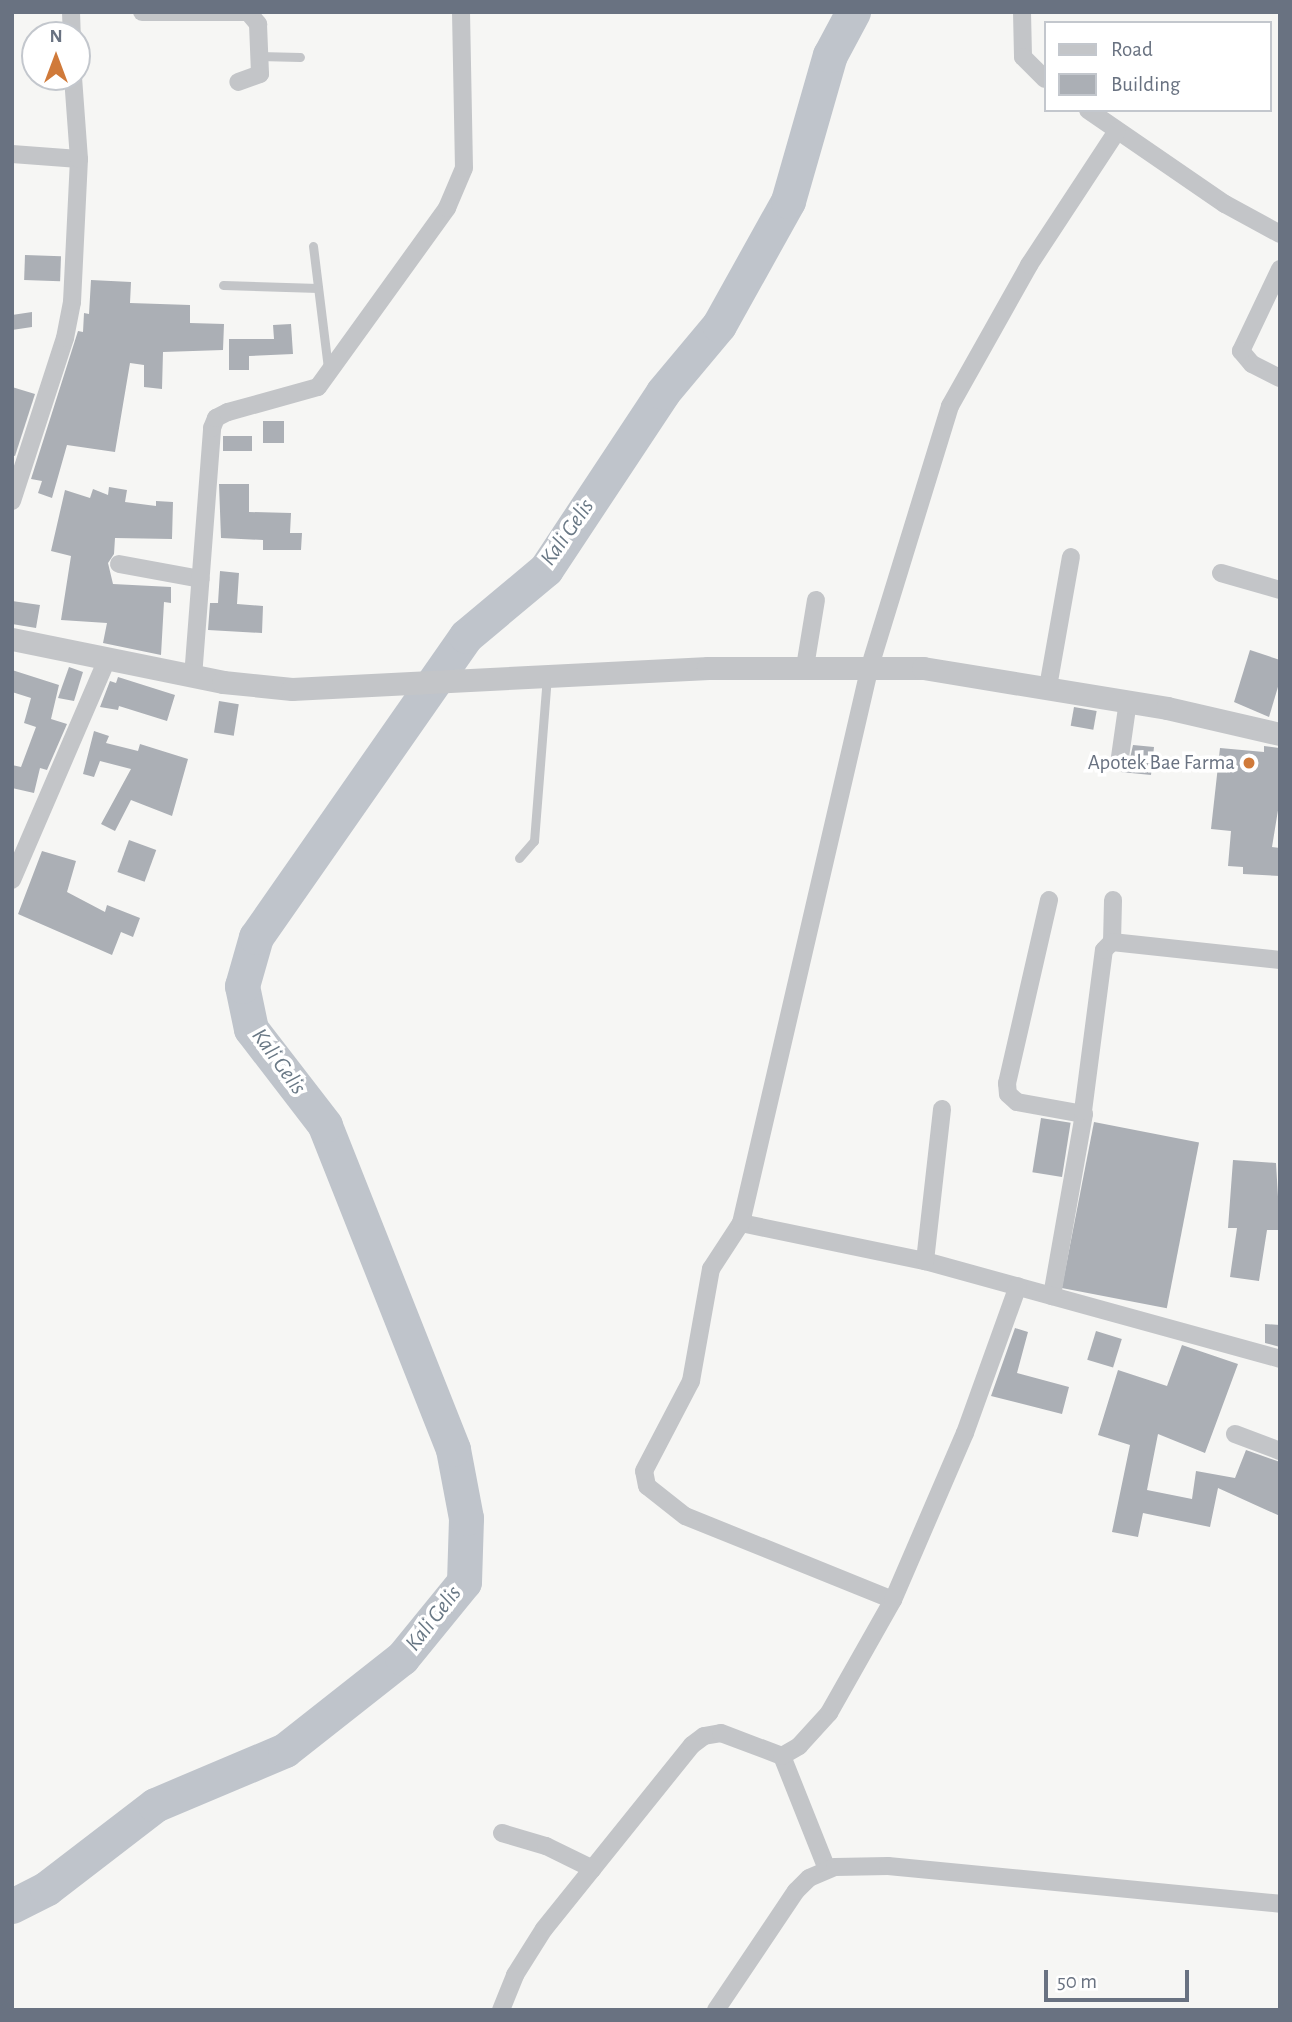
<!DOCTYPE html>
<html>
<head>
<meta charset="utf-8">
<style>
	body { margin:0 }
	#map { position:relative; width:1292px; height:2022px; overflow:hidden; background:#f6f6f4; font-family:"Alegreya Sans",sans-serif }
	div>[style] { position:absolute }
	.river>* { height:35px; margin:-17.5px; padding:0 17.5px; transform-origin:17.5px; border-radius:17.5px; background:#bfc4cb }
	.building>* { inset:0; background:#abafb5; transform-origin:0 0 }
	.service>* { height:9px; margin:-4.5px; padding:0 4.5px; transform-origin:4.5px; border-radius:4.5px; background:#c3c5c8 }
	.minor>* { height:18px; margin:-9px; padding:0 9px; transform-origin:9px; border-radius:9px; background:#c3c5c8 }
	.tertiary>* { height:23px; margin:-11.5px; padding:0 11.5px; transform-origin:11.5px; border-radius:11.5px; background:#c3c5c8 }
	.dots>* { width:19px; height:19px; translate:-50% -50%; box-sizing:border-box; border:4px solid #fff; border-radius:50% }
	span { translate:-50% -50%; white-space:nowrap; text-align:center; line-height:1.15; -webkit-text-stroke:7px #fff; paint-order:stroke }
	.poi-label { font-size:21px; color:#697281 }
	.right { translate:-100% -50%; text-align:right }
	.water-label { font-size:23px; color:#697885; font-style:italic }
	.frame { position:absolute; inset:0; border:14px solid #697281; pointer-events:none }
	.legend { position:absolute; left:1044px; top:21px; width:228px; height:91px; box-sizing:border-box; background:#fff; border:2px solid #c3c7cd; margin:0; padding:9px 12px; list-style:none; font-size:21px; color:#697281 }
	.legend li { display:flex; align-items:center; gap:14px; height:35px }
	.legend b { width:35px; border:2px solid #c3c7cd }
	.north { position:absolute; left:21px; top:21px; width:70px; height:70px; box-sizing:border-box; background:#fff; border:2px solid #c3c7cd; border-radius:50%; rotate:0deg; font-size:19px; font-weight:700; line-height:28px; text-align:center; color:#697281 }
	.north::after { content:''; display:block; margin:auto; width:24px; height:32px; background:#d07a3a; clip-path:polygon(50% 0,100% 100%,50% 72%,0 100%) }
	.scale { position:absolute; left:1044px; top:1970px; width:145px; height:32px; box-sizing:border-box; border:4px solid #697281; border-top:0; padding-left:9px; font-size:21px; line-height:24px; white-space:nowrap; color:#697281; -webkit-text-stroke:5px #fff; paint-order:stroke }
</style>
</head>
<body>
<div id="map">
	<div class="river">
		<div style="left:12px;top:1906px;width:39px;rotate:-27deg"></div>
		<div style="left:47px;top:1888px;width:136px;rotate:-37.5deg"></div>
		<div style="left:155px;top:1805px;width:141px;rotate:-22.9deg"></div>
		<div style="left:285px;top:1750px;width:149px;rotate:-38.2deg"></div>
		<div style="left:402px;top:1658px;width:98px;rotate:-50.8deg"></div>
		<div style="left:464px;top:1582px;width:64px;rotate:-88.2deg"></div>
		<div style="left:466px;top:1518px;width:70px;rotate:-100.7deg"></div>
		<div style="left:453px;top:1449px;width:348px;rotate:-111.6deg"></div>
		<div style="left:325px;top:1125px;width:121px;rotate:-127.6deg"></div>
		<div style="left:251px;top:1029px;width:44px;rotate:-101.8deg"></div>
		<div style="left:242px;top:986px;width:51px;rotate:-74.1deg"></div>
		<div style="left:256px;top:937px;width:367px;rotate:-55.1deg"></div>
		<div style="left:466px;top:636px;width:104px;rotate:-39.9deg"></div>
		<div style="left:546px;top:569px;width:212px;rotate:-56.5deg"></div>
		<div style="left:663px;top:392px;width:87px;rotate:-50.1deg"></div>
		<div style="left:719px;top:325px;width:142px;rotate:-60.9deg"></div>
		<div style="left:788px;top:201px;width:152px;rotate:-74deg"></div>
		<div style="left:830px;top:55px;width:49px;rotate:-61.9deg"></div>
	</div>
	<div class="building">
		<div style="left:25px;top:255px;width:36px;height:25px;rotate:2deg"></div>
		<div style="clip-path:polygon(91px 280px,131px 282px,130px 303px,190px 305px,190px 323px,224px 324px,223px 350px,163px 352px,162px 389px,144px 387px,144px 365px,130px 363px,115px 452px,67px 445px,52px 498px,38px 493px,42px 481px,31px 479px,78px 331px,83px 332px,84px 313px,89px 314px)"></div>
		<div style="clip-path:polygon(32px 312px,32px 327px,12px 330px,12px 315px)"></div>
		<div style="clip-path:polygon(291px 324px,293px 354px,249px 356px,249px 370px,229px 370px,229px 339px,274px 339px,273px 325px)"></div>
		<div style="clip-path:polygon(12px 387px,35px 394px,15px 456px,12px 455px)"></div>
		<div style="left:263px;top:421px;width:21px;height:22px"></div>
		<div style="left:223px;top:436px;width:29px;height:15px"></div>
		<div style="clip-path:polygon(219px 484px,249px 484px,249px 512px,291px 513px,290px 533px,302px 533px,301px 550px,263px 550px,263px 540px,221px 538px)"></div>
		<div style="clip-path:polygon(109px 487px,127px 490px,125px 502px,156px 506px,156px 501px,173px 502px,172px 539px,115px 538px,114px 554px,108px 563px,113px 584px,171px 587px,171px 603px,164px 602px,161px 655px,103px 643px,107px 623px,61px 620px,71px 556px,51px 551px,65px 490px,90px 498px,93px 489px,108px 495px)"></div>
		<div style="clip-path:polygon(220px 571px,239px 573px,237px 604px,263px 606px,262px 633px,208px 630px,210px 603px,218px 603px)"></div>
		<div style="clip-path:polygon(12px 601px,40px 605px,36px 628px,12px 624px)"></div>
		<div style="clip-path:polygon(1250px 650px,1280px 660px,1280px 680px,1269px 717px,1234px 702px)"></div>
		<div style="clip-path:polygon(69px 667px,83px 672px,74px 701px,58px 698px)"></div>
		<div style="clip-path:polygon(12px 670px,59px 685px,51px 719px,67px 724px,47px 770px,40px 768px,34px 793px,12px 788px,12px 765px,21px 767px,36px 727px,24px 723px,31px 698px,12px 692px)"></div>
		<div style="clip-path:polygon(118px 677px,175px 695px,167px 721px,119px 706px,118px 710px,100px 707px,110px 681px,116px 683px)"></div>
		<div style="left:219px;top:701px;width:20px;height:32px;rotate:9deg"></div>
		<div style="left:1074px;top:707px;width:23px;height:19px;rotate:10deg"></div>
		<div style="clip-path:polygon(94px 731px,109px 736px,106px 743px,138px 751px,140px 744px,188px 759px,172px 816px,131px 800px,115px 831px,101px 824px,131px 769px,100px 761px,94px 777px,83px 774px)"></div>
		<div style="clip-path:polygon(1133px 745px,1154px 747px,1151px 775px,1121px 772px,1129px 763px)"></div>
		<div style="clip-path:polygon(1264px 746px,1279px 748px,1280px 757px,1280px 798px,1272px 847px,1280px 848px,1280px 876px,1243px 874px,1243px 867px,1228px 866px,1231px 831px,1211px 829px,1220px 748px,1264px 752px)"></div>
		<div style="left:129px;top:840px;width:29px;height:34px;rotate:20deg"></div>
		<div style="clip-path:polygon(42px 851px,76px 861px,67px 892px,105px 912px,107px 905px,140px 918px,133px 937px,121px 932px,112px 955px,18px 914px)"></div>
		<div style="left:1041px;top:1118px;width:30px;height:55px;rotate:9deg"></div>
		<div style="left:1094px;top:1122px;width:107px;height:169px;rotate:11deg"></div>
		<div style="clip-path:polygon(1233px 1160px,1276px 1163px,1280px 1230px,1267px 1230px,1259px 1281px,1230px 1277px,1237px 1228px,1228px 1228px)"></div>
		<div style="clip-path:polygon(1265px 1324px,1280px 1325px,1280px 1347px,1265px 1343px)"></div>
		<div style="clip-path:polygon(1015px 1328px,1028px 1332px,1017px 1373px,1069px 1387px,1062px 1414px,991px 1396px)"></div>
		<div style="left:1096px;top:1331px;width:27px;height:30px;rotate:17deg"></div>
		<div style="clip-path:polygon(1182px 1345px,1238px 1364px,1205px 1453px,1158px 1434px,1147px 1490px,1192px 1499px,1196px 1471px,1235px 1478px,1246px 1450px,1280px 1462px,1280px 1516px,1218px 1488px,1210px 1527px,1143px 1513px,1138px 1537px,1112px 1532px,1130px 1445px,1098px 1435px,1118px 1370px,1167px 1386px)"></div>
	</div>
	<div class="service">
		<div style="left:259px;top:56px;width:41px;rotate:1.4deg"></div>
		<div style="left:313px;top:246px;width:124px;rotate:83deg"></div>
		<div style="left:223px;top:285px;width:95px;rotate:1.8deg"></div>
		<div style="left:519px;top:858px;width:23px;rotate:-49deg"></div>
		<div style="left:534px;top:841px;width:165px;rotate:-85.5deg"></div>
	</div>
	<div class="minor">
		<div style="left:71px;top:12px;width:23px;rotate:88deg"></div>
		<div style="left:142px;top:12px;width:106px"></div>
		<div style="left:248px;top:12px;width:16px;rotate:50deg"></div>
		<div style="left:258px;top:24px;width:50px;rotate:87.7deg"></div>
		<div style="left:260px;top:74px;width:23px;rotate:160deg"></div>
		<div style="left:1022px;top:12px;width:45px;rotate:88.7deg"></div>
		<div style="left:1023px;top:57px;width:31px;rotate:45deg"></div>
		<div style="left:1088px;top:110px;width:166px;rotate:34.5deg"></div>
		<div style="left:1225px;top:204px;width:63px;rotate:28.6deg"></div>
		<div style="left:12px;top:154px;width:67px;rotate:4.3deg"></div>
		<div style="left:1280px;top:269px;width:91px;rotate:115.4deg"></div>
		<div style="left:1241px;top:351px;width:17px;rotate:50deg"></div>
		<div style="left:1252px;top:364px;width:31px;rotate:27deg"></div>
		<div style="left:12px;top:501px;width:171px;rotate:-72deg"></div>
		<div style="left:65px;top:338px;width:37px;rotate:-79deg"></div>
		<div style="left:72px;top:302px;width:143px;rotate:-87.2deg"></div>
		<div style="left:79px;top:159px;width:82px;rotate:-94.2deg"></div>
		<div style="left:119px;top:564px;width:83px;rotate:10.4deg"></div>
		<div style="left:1221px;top:573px;width:61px;rotate:16.1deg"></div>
		<div style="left:805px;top:667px;width:68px;rotate:-80.7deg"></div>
		<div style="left:193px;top:677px;width:250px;rotate:-85.6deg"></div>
		<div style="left:212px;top:428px;width:11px;rotate:-68deg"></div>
		<div style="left:216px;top:418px;width:13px;rotate:-27deg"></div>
		<div style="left:228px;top:412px;width:93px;rotate:-15.5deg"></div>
		<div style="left:318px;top:387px;width:221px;rotate:-54.2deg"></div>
		<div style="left:447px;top:208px;width:43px;rotate:-67deg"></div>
		<div style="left:464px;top:168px;width:156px;rotate:-91.1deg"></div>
		<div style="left:1048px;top:687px;width:132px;rotate:-80deg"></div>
		<div style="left:1120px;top:757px;width:57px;rotate:-81.9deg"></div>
		<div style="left:12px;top:880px;width:241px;rotate:-66.7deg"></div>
		<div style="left:1049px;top:900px;width:188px;rotate:102.9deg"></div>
		<div style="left:1007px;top:1083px;width:11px;rotate:85deg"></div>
		<div style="left:1008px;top:1094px;width:12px;rotate:42deg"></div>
		<div style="left:1017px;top:1102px;width:68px;rotate:10.2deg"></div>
		<div style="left:1084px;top:1114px;width:185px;rotate:100deg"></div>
		<div style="left:1112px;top:942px;width:42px;rotate:-88.6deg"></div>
		<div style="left:1083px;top:1111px;width:162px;rotate:-82.6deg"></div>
		<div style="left:1104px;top:950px;width:11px;rotate:-45deg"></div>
		<div style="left:1112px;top:942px;width:169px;rotate:6.1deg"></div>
		<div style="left:741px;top:1223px;width:188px;rotate:11.7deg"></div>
		<div style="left:925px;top:1261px;width:368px;rotate:15.4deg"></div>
		<div style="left:925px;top:1261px;width:153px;rotate:-83.6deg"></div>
		<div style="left:1235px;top:1434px;width:48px;rotate:20.7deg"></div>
		<div style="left:893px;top:1600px;width:224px;rotate:-158deg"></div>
		<div style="left:685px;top:1516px;width:48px;rotate:-141.7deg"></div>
		<div style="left:647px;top:1486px;width:15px;rotate:-101deg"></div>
		<div style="left:644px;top:1471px;width:102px;rotate:-62.4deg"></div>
		<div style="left:691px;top:1381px;width:114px;rotate:-79.9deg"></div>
		<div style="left:711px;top:1269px;width:55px;rotate:-56.9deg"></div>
		<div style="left:741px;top:1223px;width:572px;rotate:-76.96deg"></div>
		<div style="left:870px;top:666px;width:272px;rotate:-72.9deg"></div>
		<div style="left:950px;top:406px;width:162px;rotate:-60.7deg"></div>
		<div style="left:1029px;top:265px;width:160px;rotate:-56.7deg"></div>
		<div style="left:782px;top:1756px;width:122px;rotate:68.3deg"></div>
		<div style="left:502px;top:1833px;width:46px;rotate:16.5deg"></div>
		<div style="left:546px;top:1846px;width:52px;rotate:26.1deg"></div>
		<div style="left:501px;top:2010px;width:38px;rotate:-68deg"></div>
		<div style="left:515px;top:1975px;width:54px;rotate:-57.8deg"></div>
		<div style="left:544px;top:1929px;width:236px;rotate:-51.2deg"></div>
		<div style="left:692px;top:1745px;width:15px;rotate:-37deg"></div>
		<div style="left:704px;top:1736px;width:17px;rotate:-10deg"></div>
		<div style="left:721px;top:1733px;width:65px;rotate:20.7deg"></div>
		<div style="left:782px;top:1756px;width:20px;rotate:-30deg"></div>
		<div style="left:799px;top:1746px;width:45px;rotate:-47.7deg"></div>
		<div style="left:829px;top:1713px;width:130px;rotate:-60.5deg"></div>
		<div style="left:893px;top:1600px;width:182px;rotate:-66.7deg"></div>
		<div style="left:965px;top:1433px;width:156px;rotate:-70.2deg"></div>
		<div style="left:716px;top:2010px;width:143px;rotate:-56.1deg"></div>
		<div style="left:796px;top:1891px;width:18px;rotate:-45deg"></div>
		<div style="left:809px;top:1878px;width:28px;rotate:-23deg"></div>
		<div style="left:835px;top:1867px;width:53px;rotate:-1.1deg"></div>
		<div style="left:888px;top:1866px;width:394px;rotate:5.5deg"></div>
	</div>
	<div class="tertiary">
		<div style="left:12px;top:639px;width:215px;rotate:11.5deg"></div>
		<div style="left:223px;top:682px;width:69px;rotate:5.8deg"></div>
		<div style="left:292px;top:689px;width:417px;rotate:-2.9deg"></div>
		<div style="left:708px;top:668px;width:215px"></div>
		<div style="left:923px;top:668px;width:247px;rotate:9.3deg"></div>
		<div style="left:1167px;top:708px;width:116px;rotate:13deg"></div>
	</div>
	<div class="dots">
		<div style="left:1249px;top:763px;background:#d07a3a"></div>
	</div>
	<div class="poi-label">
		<span class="right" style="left:1235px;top:763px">Apotek Bae Farma</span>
	</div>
	<div class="water-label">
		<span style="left:568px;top:533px;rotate:-55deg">Kali Gelis</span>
		<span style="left:278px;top:1062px;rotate:54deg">Kali Gelis</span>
		<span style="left:434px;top:1619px;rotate:-52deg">Kali Gelis</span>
	</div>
	<div class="frame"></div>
	<ul class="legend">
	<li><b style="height:9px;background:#c3c5c8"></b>Road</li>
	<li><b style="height:19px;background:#abafb5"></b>Building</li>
	</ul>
	<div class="north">N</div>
	<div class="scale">50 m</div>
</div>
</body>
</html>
